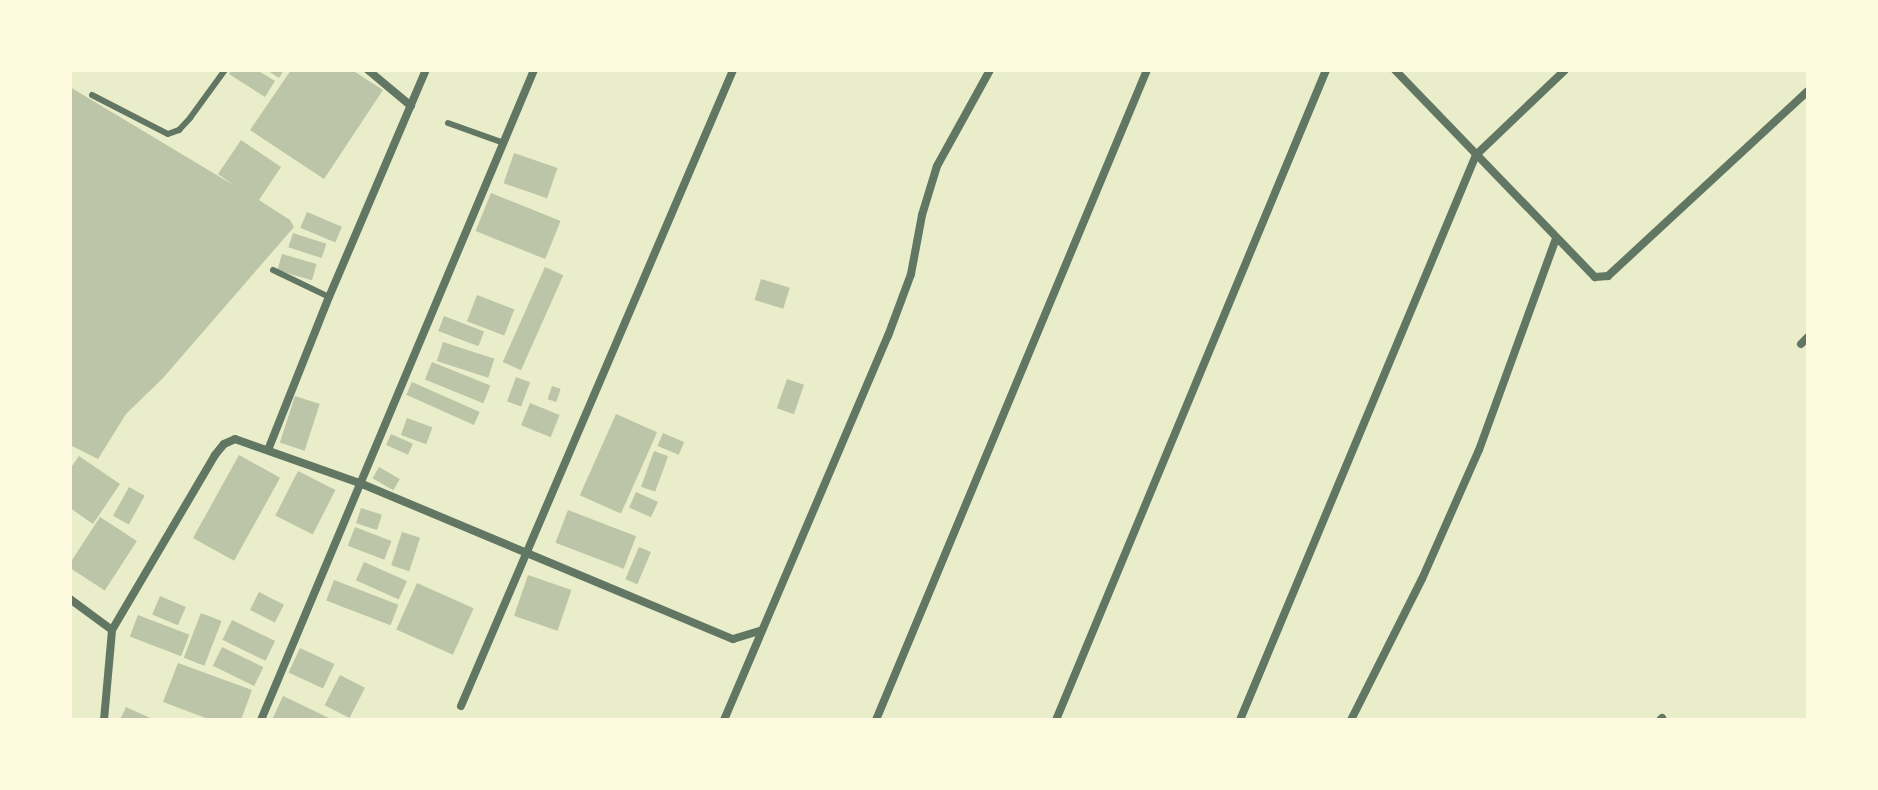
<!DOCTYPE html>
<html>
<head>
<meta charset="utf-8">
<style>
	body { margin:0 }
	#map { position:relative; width:1878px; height:790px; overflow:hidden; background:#e9edc9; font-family:"Fira Sans Condensed",sans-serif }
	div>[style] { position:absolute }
	.building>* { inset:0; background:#bcc5a7; transform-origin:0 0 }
	.service>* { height:6px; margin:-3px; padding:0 3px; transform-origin:3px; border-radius:3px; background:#617663 }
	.minor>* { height:8px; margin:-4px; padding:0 4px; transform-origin:4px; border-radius:4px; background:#617663 }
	span { translate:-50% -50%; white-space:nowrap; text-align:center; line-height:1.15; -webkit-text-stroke:8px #fefae0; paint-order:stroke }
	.frame { position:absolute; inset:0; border:72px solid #fefae0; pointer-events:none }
</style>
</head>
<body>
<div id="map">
	<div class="building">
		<div style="clip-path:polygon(232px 70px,257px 70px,275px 81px,265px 97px,229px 74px)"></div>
		<div style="clip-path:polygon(267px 70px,284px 70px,279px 78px)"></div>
		<div style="clip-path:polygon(291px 70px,352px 70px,383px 90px,324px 179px,250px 130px)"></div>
		<div style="clip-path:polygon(70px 87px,235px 186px,218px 174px,241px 140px,281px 167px,259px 200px,290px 220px,294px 227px,163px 378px,126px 414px,98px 459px,70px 445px)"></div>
		<div style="left:514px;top:153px;width:46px;height:32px;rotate:19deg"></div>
		<div style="left:491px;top:193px;width:75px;height:41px;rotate:22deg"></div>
		<div style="left:307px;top:212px;width:38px;height:17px;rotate:23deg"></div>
		<div style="left:293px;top:233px;width:35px;height:15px;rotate:18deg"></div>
		<div style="left:282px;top:254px;width:36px;height:17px;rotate:16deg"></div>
		<div style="left:545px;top:267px;width:20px;height:104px;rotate:24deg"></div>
		<div style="left:761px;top:279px;width:30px;height:22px;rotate:17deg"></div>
		<div style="left:477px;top:295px;width:40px;height:28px;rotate:21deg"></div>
		<div style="left:444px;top:316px;width:43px;height:16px;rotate:21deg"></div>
		<div style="left:443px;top:342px;width:54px;height:20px;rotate:18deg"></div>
		<div style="left:432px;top:362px;width:63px;height:19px;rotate:22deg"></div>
		<div style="left:516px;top:377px;width:15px;height:26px;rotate:20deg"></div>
		<div style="left:787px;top:379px;width:18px;height:31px;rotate:19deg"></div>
		<div style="left:412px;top:382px;width:74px;height:14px;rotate:24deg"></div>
		<div style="left:552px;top:386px;width:9px;height:14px;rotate:18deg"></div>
		<div style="left:295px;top:396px;width:26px;height:49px;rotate:18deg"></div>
		<div style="left:530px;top:403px;width:32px;height:24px;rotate:22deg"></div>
		<div style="left:616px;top:414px;width:45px;height:89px;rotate:24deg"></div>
		<div style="left:407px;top:418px;width:27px;height:18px;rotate:20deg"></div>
		<div style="left:663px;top:433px;width:23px;height:14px;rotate:23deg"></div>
		<div style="left:391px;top:434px;width:24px;height:12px;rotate:24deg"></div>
		<div style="left:654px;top:451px;width:15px;height:38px;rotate:20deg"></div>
		<div style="left:239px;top:455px;width:47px;height:95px;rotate:29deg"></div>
		<div style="clip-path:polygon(79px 456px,120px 484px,93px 524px,70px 508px,70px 469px)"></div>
		<div style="left:379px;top:467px;width:24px;height:13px;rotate:30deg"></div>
		<div style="left:298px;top:471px;width:42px;height:50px;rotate:27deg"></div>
		<div style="left:129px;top:487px;width:18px;height:33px;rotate:29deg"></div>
		<div style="left:636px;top:492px;width:24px;height:17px;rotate:24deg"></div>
		<div style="left:361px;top:508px;width:22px;height:16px;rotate:18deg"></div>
		<div style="left:568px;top:510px;width:73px;height:35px;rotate:21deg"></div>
		<div style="left:100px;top:517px;width:44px;height:59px;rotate:33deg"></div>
		<div style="left:355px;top:527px;width:39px;height:20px;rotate:21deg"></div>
		<div style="left:402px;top:532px;width:19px;height:35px;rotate:18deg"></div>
		<div style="left:639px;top:547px;width:13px;height:35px;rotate:23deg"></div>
		<div style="left:364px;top:562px;width:47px;height:20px;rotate:24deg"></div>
		<div style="left:528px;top:575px;width:46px;height:43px;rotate:19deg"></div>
		<div style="left:334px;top:580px;width:69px;height:22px;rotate:21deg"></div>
		<div style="left:417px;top:583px;width:62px;height:51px;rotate:24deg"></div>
		<div style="left:259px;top:592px;width:28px;height:20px;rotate:27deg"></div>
		<div style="left:160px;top:596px;width:28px;height:20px;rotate:23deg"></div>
		<div style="left:201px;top:613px;width:22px;height:48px;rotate:21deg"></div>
		<div style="left:138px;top:615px;width:55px;height:23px;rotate:21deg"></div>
		<div style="left:232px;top:620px;width:48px;height:22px;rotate:26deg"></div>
		<div style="left:222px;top:647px;width:46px;height:21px;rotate:26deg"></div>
		<div style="left:300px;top:648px;width:38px;height:27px;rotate:25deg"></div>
		<div style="clip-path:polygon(178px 663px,252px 690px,241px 720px,211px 720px,163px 702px)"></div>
		<div style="left:340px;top:675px;width:28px;height:34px;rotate:27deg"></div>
		<div style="clip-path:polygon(283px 696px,302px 705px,333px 720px,272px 720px)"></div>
		<div style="clip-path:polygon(126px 707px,150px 718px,149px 720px,120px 720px)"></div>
	</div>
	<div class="service">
		<div style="left:92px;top:95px;width:85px;rotate:27.2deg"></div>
		<div style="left:168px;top:134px;width:12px;rotate:-20deg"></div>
		<div style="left:179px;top:130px;width:16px;rotate:-47deg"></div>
		<div style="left:190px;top:118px;width:59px;rotate:-53.9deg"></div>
		<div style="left:448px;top:123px;width:59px;rotate:19.7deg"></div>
		<div style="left:273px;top:270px;width:62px;rotate:25.7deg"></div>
	</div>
	<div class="minor">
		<div style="left:368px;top:70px;width:56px;rotate:39.9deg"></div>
		<div style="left:1395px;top:70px;width:288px;rotate:46deg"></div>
		<div style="left:1595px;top:277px;width:13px;rotate:-4deg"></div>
		<div style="left:1608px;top:276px;width:272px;rotate:-42.8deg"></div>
		<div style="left:1801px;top:344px;width:10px;rotate:-45deg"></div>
		<div style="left:268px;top:450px;width:165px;rotate:-68.3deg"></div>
		<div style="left:329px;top:297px;width:247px;rotate:-66.9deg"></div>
		<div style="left:70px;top:599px;width:52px;rotate:36.4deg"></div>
		<div style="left:461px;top:706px;width:692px;rotate:-66.84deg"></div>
		<div style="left:104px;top:720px;width:90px;rotate:-84.9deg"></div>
		<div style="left:112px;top:630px;width:203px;rotate:-59.5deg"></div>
		<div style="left:215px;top:455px;width:14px;rotate:-51deg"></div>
		<div style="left:224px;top:444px;width:12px;rotate:-24deg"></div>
		<div style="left:235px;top:439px;width:135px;rotate:19.5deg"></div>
		<div style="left:362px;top:484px;width:402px;rotate:22.7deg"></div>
		<div style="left:733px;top:639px;width:30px;rotate:-17deg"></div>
		<div style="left:261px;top:720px;width:705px;rotate:-67.22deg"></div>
		<div style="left:724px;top:720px;width:418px;rotate:-66.9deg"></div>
		<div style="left:888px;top:336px;width:66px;rotate:-69.6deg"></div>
		<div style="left:911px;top:274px;width:60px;rotate:-79.4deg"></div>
		<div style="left:922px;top:215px;width:51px;rotate:-73deg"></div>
		<div style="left:937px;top:166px;width:110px;rotate:-61.1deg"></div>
		<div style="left:876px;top:720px;width:704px;rotate:-67.37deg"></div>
		<div style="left:1056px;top:720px;width:704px;rotate:-67.44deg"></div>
		<div style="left:1240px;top:720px;width:612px;rotate:-67.33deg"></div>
		<div style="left:1476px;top:155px;width:123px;rotate:-43.7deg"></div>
		<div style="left:1351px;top:720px;width:158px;rotate:-63.3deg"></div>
		<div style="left:1422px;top:579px;width:141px;rotate:-66.2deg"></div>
		<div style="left:1479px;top:450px;width:225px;rotate:-70deg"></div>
		<div style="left:1660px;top:720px;width:3px;rotate:-45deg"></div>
	</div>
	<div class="frame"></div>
</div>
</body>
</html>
